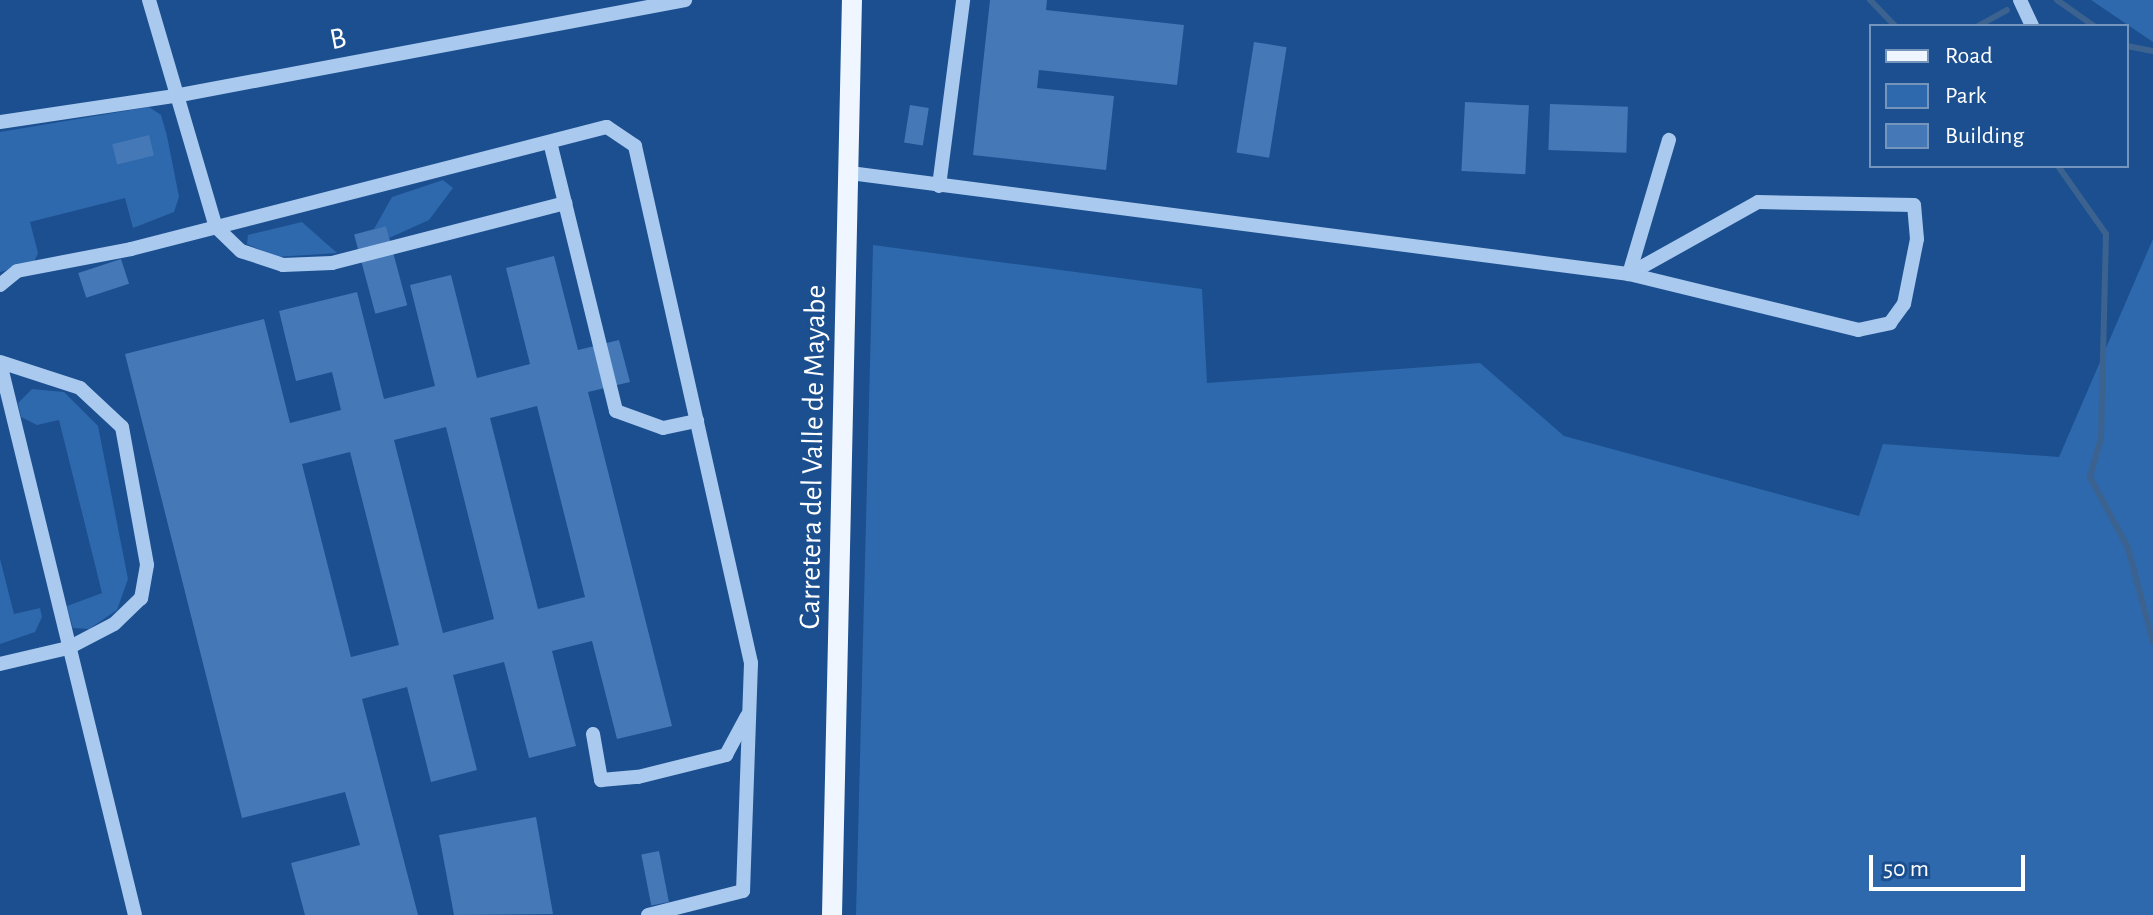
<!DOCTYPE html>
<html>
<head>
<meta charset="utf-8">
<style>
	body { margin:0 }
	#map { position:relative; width:2153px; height:915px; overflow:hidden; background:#1b4f8f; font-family:"Alegreya Sans",sans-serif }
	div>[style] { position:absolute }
	.green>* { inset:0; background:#2e69ad }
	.stream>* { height:6px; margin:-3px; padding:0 3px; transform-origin:3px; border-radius:3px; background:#3c6290 }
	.building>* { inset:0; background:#4478b7; transform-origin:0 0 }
	.minor>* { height:14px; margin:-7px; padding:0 7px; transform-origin:7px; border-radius:7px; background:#a9c9ee }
	.major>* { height:20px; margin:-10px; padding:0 10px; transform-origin:10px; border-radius:10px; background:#f0f6ff }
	span { translate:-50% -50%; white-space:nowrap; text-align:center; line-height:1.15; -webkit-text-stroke:6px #1b4f8f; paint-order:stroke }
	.street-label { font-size:30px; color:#fff }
	.legend { position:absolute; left:1869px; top:24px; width:260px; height:144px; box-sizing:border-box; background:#1b4f8f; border:2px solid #7695bc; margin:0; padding:10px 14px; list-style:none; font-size:24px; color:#fff }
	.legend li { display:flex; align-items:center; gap:16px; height:40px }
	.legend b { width:40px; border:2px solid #7695bc }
	.scale { position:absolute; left:1869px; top:855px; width:156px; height:36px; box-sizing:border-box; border:4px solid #fff; border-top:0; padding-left:10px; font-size:24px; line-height:28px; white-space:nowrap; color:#fff; -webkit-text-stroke:6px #1b4f8f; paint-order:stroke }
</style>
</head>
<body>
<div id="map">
	<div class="green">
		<div style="clip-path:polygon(2091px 0,2153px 0,2153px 42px)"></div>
		<div style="clip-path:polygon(149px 107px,161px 115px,167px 136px,179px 197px,174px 212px,133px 228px,125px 198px,30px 222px,38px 253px,34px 262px,0 272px,0 132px)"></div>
		<div style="clip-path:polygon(443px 180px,453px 188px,429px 220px,389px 238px,386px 226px,374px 229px,392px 197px)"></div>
		<div style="clip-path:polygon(302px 222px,337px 253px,276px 257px,247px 244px,248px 235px)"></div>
		<div style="clip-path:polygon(2153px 239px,2153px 915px,856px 915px,873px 245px,1202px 289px,1207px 383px,1480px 363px,1564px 436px,1859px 516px,1883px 444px,2059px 457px)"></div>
		<div style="clip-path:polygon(32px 389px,64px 392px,98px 426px,128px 579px,117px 610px,89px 629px,73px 628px,67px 606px,102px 593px,59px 420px,37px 425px,21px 417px,18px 403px)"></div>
		<div style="clip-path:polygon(0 559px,14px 614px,40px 608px,42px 617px,35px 632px,0 644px)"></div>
	</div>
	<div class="stream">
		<div style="left:1870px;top:0;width:36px;rotate:46deg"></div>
		<div style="left:2057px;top:0;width:45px;rotate:35.1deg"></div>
		<div style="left:1978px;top:26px;width:33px;rotate:-29deg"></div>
		<div style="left:2127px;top:46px;width:26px;rotate:11deg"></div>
		<div style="left:2058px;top:166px;width:83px;rotate:54.8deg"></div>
		<div style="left:2106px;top:234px;width:204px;rotate:91.4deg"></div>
		<div style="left:2101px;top:438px;width:41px;rotate:105.8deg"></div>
		<div style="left:2090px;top:477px;width:81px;rotate:61.8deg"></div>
		<div style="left:2128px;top:548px;width:97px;rotate:75.1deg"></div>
	</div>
	<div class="building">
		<div style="clip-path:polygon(990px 0,1047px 0,1046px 10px,1184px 25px,1177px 85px,1039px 70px,1037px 88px,1114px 96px,1106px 170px,973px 155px)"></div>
		<div style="left:1254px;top:42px;width:33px;height:112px;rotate:9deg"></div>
		<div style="left:1465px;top:102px;width:64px;height:69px;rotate:3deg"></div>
		<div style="left:1550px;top:104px;width:78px;height:46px;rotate:2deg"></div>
		<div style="left:910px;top:105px;width:19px;height:38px;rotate:9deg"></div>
		<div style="left:149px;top:135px;width:21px;height:38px;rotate:76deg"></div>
		<div style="left:386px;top:226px;width:82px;height:33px;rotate:75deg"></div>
		<div style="clip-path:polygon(evenodd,554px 256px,578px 350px,619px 340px,630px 382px,588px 392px,672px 726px,617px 739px,592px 641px,552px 651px,576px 746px,529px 758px,504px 662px,453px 675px,477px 770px,431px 782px,407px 687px,362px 699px,418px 915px,305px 915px,291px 863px,360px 845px,345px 792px,242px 818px,125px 354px,264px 319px,290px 423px,341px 410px,332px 372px,296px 381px,279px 311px,357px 292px,384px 399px,435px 386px,410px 285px,451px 275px,477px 378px,530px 364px,506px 268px,554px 256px,537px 406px,585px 597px,538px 609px,490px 418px,537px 406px,554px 256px,446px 427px,494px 619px,443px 633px,394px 440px,446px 427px,554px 256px,350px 452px,399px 645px,351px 657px,302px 464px,350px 452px)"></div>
		<div style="left:121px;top:259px;width:26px;height:45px;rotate:72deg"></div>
		<div style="clip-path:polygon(536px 817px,553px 914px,454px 915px,439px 835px)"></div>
		<div style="left:659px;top:851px;width:52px;height:18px;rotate:79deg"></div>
	</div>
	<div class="minor">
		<div style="left:149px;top:0;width:237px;rotate:73.6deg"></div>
		<div style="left:216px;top:227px;width:35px;rotate:44deg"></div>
		<div style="left:241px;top:251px;width:44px;rotate:18.4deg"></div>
		<div style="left:283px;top:265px;width:49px;rotate:-2.3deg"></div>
		<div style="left:332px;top:263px;width:241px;rotate:-14.4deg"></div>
		<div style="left:2020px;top:0;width:29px;rotate:65deg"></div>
		<div style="left:0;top:122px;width:182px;rotate:-8.5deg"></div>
		<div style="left:180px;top:95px;width:514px;rotate:-10.65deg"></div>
		<div style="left:550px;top:142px;width:277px;rotate:76.2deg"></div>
		<div style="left:616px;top:411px;width:50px;rotate:19.9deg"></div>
		<div style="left:663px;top:428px;width:35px;rotate:-12deg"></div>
		<div style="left:850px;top:173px;width:786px;rotate:7.39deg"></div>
		<div style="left:1629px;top:274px;width:236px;rotate:13.7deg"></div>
		<div style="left:1858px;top:330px;width:33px;rotate:-12deg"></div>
		<div style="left:1890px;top:323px;width:24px;rotate:-54deg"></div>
		<div style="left:1904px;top:304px;width:66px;rotate:-78.7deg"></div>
		<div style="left:1917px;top:239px;width:34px;rotate:-95deg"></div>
		<div style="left:1914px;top:205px;width:156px;rotate:-178.9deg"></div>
		<div style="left:1758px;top:202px;width:148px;rotate:150.8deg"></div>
		<div style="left:939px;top:186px;width:188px;rotate:-82.6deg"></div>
		<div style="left:1629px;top:274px;width:140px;rotate:-73.4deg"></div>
		<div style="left:0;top:285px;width:22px;rotate:-39deg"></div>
		<div style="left:17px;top:271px;width:116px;rotate:-10.9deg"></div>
		<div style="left:131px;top:249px;width:491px;rotate:-14.4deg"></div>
		<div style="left:607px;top:127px;width:34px;rotate:34deg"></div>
		<div style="left:635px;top:146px;width:530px;rotate:77.35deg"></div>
		<div style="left:751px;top:663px;width:228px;rotate:92deg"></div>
		<div style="left:743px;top:891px;width:98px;rotate:165.8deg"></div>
		<div style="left:0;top:362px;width:84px;rotate:18deg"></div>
		<div style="left:80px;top:388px;width:57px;rotate:42.9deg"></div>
		<div style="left:122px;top:427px;width:140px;rotate:79.7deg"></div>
		<div style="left:147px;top:565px;width:34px;rotate:100deg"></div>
		<div style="left:141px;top:598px;width:37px;rotate:136deg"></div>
		<div style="left:114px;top:624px;width:52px;rotate:152.4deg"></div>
		<div style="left:68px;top:648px;width:70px;rotate:166.8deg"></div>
		<div style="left:0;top:363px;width:568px;rotate:76.26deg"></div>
		<div style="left:593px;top:734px;width:47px;rotate:80.1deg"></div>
		<div style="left:601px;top:780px;width:37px;rotate:-5deg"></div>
		<div style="left:638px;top:777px;width:91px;rotate:-14deg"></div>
		<div style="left:726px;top:755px;width:44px;rotate:-61.7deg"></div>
	</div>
	<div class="major">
		<div style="left:832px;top:915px;width:915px;rotate:-88.75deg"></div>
	</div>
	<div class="street-label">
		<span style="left:338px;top:39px;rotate:-11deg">B</span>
		<span style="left:813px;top:457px;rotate:-89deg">Carretera del Valle de Mayabe</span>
	</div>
	<ul class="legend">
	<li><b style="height:10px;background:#f0f6ff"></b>Road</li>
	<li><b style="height:22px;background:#2e69ad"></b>Park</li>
	<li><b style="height:22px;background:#4478b7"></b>Building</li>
	</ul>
	<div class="scale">50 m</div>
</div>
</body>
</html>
